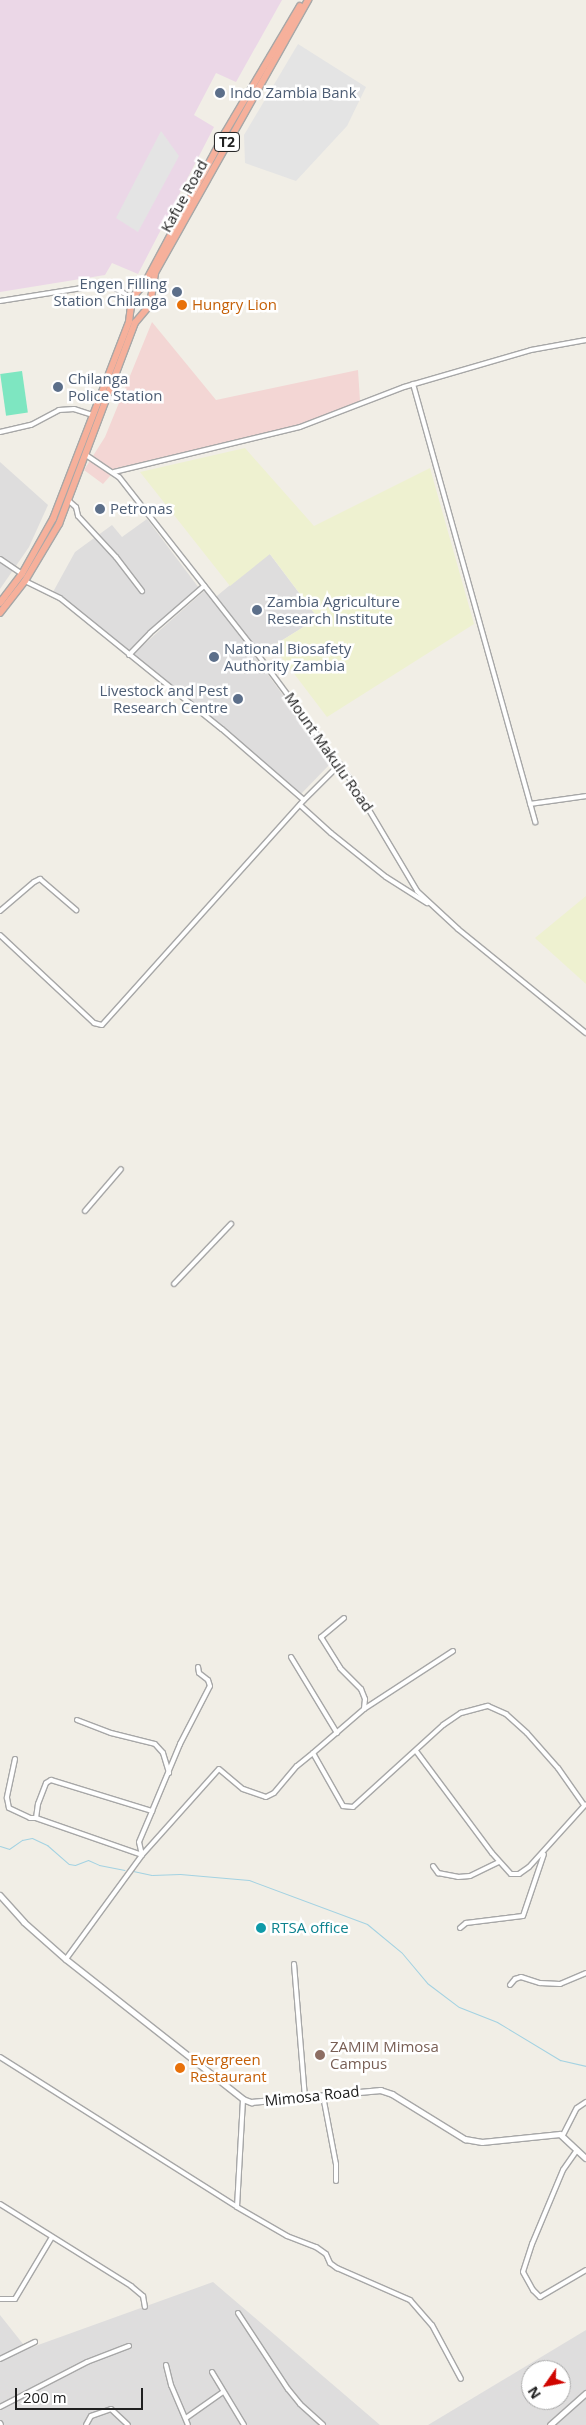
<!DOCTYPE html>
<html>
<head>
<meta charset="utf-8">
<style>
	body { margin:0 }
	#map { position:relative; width:586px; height:2425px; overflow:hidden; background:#f1eee6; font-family:"Open Sans",sans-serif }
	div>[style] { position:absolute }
	.residential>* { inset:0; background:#dedddd }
	.commercial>* { inset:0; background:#f3d6d4 }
	.industrial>* { inset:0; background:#ebd7e7 }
	.farmland>* { inset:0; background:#eef1d0 }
	.pitch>* { inset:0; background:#7ee6c1; transform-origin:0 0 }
	.parking>* { inset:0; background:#e4e4e4 }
	.stream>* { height:1px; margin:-0.5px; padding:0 0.5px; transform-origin:0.5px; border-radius:0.5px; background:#a3d2e2 }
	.roads { filter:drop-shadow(1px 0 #a7a7a7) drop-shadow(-1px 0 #a7a7a7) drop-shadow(0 1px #a7a7a7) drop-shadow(0 -1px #a7a7a7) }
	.minor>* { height:4px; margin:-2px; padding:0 2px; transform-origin:2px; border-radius:2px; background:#fff }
	.tertiary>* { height:4.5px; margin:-2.25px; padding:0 2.25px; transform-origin:2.25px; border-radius:2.25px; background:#fff }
	.trunk>* { height:5.5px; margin:-2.75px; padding:0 2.75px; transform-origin:2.75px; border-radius:2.75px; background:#f6b09b }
	.dots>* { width:14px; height:14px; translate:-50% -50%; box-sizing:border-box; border:2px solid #fff; border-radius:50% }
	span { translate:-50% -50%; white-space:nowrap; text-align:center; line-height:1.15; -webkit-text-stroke:5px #fff; paint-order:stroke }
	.shield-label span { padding:1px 4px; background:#fff; border:1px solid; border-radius:4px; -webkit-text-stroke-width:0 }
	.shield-label { font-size:14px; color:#202020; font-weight:700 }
	.service-label { font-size:15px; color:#4e5e75 }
	.left { translate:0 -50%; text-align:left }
	.right { translate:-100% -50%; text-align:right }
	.street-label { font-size:15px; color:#202020 }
	.food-label { font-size:15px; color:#c56008 }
	.culture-label { font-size:15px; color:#0d838f }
	.education-label { font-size:15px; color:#785e54 }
	.north { position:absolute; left:521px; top:2360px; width:50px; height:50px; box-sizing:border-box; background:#fff; border:1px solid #a6a6a6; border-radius:50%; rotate:237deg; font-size:14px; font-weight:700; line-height:20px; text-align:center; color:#202020 }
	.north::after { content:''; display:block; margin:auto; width:18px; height:22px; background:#d00500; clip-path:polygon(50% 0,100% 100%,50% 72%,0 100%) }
	.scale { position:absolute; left:15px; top:2388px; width:128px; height:22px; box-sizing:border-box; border:2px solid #202020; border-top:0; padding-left:6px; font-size:15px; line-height:18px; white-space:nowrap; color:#202020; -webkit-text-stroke:4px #fff; paint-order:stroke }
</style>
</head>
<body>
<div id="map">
	<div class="residential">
		<div style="clip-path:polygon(0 462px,48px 505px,29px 547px,0 589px)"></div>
		<div style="clip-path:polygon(147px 519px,199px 588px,128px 651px,53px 592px,75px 552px,112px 525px,122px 537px)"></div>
		<div style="clip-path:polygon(269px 553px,318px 618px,255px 657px,332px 762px,301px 794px,132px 655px,204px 591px,212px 600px)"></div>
		<div style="clip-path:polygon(213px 2282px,380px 2425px,0 2425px,0 2315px,27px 2349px)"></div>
		<div style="clip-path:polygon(evenodd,586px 2330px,586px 2425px,428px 2425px,586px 2330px,531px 2370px,561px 2370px,561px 2400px,531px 2400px,531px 2370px)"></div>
	</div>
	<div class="commercial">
		<div style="clip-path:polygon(152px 322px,216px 400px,358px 370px,360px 401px,298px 425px,117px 468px,103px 484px,84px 470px,105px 437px)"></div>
	</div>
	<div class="industrial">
		<div style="clip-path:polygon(0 0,282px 0,236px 82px,216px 73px,194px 115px,214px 127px,138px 274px,112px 263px,105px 275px,0 292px)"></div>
	</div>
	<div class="farmland">
		<div style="clip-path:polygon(245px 448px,314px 526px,430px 468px,474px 624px,327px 717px,273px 646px,318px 618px,270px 554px,230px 586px,140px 472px)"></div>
		<div style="clip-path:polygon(586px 896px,586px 984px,535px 938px)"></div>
	</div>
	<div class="pitch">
		<div style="left:22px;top:371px;width:42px;height:22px;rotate:82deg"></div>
	</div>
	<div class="parking">
		<div style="clip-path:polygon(298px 44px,366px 87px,347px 126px,296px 181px,245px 163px,244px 135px)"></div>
		<div style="clip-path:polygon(161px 131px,179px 156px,138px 232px,116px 218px)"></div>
	</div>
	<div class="stream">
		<div style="left:0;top:1846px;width:9px;rotate:18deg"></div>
		<div style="left:9px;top:1849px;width:16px;rotate:-35deg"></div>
		<div style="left:22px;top:1840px;width:10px;rotate:-11deg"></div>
		<div style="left:32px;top:1838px;width:17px;rotate:25deg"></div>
		<div style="left:47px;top:1845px;width:29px;rotate:41deg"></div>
		<div style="left:69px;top:1864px;width:6px;rotate:9deg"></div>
		<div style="left:75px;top:1865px;width:14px;rotate:-21deg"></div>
		<div style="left:88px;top:1860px;width:12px;rotate:24deg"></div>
		<div style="left:99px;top:1865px;width:26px;rotate:11deg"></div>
		<div style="left:133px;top:1871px;width:19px;rotate:12deg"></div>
		<div style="left:152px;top:1875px;width:28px;rotate:-2deg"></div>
		<div style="left:180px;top:1874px;width:69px;rotate:5deg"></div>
		<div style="left:249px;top:1880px;width:126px;rotate:20.4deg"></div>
		<div style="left:367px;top:1924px;width:45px;rotate:39.6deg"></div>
		<div style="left:402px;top:1953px;width:39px;rotate:50deg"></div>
		<div style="left:427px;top:1983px;width:40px;rotate:37deg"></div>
		<div style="left:459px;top:2007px;width:41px;rotate:21.5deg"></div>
		<div style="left:497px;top:2022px;width:74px;rotate:31.1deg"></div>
		<div style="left:560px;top:2060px;width:27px;rotate:13deg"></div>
	</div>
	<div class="roads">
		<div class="minor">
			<div style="left:0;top:301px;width:102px;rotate:-9deg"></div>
			<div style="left:101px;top:285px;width:12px;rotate:9deg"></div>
			<div style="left:113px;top:287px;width:22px;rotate:30deg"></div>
			<div style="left:413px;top:384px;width:455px;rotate:74.4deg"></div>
			<div style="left:0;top:432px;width:32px;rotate:-13deg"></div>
			<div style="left:31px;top:425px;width:32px;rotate:-28deg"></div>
			<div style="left:59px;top:410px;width:15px;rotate:-4deg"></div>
			<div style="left:74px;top:409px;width:20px;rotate:18deg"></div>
			<div style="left:86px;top:455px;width:40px;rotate:34deg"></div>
			<div style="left:119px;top:477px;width:212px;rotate:51.9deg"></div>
			<div style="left:250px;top:644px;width:173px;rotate:53.5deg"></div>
			<div style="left:353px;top:783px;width:126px;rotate:59.3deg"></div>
			<div style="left:417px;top:891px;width:56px;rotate:42.8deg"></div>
			<div style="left:458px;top:929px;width:165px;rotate:39.1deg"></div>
			<div style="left:114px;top:472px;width:191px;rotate:-13.6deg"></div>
			<div style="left:300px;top:427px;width:111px;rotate:-21deg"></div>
			<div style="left:404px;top:387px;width:132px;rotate:-16.2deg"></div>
			<div style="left:531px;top:350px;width:56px;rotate:-10.3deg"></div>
			<div style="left:69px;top:501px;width:9px;rotate:41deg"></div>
			<div style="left:76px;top:507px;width:9px;rotate:77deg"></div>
			<div style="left:78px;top:516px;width:56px;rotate:47.2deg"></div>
			<div style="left:116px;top:557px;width:43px;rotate:52.6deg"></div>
			<div style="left:0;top:559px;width:27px;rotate:34deg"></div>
			<div style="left:25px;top:581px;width:39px;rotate:26deg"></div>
			<div style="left:60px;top:598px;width:208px;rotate:39deg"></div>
			<div style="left:222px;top:729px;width:108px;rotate:40.9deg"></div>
			<div style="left:129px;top:655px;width:30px;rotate:-46deg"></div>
			<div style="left:150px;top:633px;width:72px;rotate:-41deg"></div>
			<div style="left:530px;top:804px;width:57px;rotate:-8.1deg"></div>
			<div style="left:300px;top:805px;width:42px;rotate:42.1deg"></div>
			<div style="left:331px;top:833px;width:70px;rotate:38.7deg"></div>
			<div style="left:386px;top:877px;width:49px;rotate:32.4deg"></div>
			<div style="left:0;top:911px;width:45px;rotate:-40.5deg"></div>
			<div style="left:34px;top:882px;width:7px;rotate:-27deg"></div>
			<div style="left:40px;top:879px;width:48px;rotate:40.7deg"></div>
			<div style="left:0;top:935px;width:129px;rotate:43.1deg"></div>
			<div style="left:94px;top:1023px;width:8px;rotate:14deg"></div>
			<div style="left:102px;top:1025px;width:302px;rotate:-48.1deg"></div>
			<div style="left:304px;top:800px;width:51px;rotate:-45deg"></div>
			<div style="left:85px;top:1211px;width:55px;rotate:-49.4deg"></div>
			<div style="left:174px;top:1284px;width:83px;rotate:-46.5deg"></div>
			<div style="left:344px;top:1618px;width:30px;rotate:140deg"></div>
			<div style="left:321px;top:1637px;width:36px;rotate:58deg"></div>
			<div style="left:340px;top:1668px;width:30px;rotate:45deg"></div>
			<div style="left:361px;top:1689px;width:11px;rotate:68deg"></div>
			<div style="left:365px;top:1699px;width:10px;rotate:96deg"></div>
			<div style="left:453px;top:1651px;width:106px;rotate:146.9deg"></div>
			<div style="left:364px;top:1709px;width:67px;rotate:139.2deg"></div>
			<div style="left:313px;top:1753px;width:61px;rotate:60.5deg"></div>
			<div style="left:343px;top:1806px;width:10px;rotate:6deg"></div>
			<div style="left:353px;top:1807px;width:122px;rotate:-42.3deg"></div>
			<div style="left:443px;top:1725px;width:22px;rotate:-34deg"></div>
			<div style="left:461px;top:1713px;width:28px;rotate:-15deg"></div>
			<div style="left:488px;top:1706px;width:20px;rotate:24deg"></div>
			<div style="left:506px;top:1714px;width:28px;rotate:42deg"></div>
			<div style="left:527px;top:1733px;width:47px;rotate:48.5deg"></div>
			<div style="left:558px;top:1768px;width:45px;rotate:54.9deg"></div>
			<div style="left:291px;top:1657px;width:89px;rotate:58.8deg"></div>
			<div style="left:77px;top:1720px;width:36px;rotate:21deg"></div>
			<div style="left:111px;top:1733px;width:45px;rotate:14deg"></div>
			<div style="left:155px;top:1744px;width:12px;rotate:48deg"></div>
			<div style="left:163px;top:1753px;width:21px;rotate:73deg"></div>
			<div style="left:416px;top:1751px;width:127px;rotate:53.3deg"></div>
			<div style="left:492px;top:1853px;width:28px;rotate:48deg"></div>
			<div style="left:511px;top:1874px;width:8px"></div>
			<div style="left:519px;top:1874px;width:12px;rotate:-35deg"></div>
			<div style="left:529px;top:1867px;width:84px;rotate:-47.9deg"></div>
			<div style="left:15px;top:1759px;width:40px;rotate:102deg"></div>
			<div style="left:7px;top:1798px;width:10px;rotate:79deg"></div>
			<div style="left:9px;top:1808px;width:23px;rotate:25deg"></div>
			<div style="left:30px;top:1818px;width:6px"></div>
			<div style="left:36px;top:1818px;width:112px;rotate:19.2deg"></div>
			<div style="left:36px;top:1818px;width:14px;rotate:-82deg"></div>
			<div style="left:38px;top:1804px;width:22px;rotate:-69deg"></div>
			<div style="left:46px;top:1783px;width:6px;rotate:-31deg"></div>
			<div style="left:51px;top:1780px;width:106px;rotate:17.1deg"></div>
			<div style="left:142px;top:1855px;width:13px;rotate:-103deg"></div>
			<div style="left:139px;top:1842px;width:34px;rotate:-67deg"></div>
			<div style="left:152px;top:1811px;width:73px;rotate:-67.3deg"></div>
			<div style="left:180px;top:1744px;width:65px;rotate:-62.7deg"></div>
			<div style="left:210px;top:1686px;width:6px;rotate:-108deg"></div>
			<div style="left:208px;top:1680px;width:11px;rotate:-142deg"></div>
			<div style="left:199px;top:1673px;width:6px;rotate:-99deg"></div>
			<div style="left:433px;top:1866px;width:9px;rotate:54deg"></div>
			<div style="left:438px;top:1873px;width:20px;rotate:11deg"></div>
			<div style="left:458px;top:1877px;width:12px;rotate:-5deg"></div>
			<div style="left:470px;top:1876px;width:32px;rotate:-26deg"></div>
			<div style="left:460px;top:1928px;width:8px;rotate:-40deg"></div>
			<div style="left:466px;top:1923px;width:57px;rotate:-7deg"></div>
			<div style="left:523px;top:1916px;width:65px;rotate:-71.3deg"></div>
			<div style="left:66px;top:1959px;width:129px;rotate:-53.8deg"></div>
			<div style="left:142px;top:1855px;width:115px;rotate:-48.2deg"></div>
			<div style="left:219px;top:1769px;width:31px;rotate:40deg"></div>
			<div style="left:243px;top:1789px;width:24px;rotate:19deg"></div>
			<div style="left:266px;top:1797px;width:9px;rotate:-27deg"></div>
			<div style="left:274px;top:1793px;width:35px;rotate:-50deg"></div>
			<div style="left:297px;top:1766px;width:21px;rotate:-39deg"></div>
			<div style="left:294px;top:1964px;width:134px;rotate:85.3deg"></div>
			<div style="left:510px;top:1985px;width:8px;rotate:-50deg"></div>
			<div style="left:515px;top:1979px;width:6px;rotate:-18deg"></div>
			<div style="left:521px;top:1977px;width:20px;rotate:18deg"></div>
			<div style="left:540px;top:1983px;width:20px;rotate:3deg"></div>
			<div style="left:560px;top:1984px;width:28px;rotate:-23deg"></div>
			<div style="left:0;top:2057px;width:280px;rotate:32.3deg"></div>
			<div style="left:237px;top:2207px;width:108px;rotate:-86.8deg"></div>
			<div style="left:323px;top:2096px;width:69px;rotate:79.2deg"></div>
			<div style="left:336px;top:2164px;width:17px;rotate:90deg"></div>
			<div style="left:563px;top:2135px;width:30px;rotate:-63deg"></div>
			<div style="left:577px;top:2108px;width:11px;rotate:-34deg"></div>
			<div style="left:577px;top:2150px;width:24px;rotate:125deg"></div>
			<div style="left:563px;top:2170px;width:80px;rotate:112.7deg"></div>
			<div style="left:532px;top:2244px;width:29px;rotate:108deg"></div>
			<div style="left:523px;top:2272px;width:21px;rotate:61deg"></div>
			<div style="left:533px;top:2290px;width:10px;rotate:45deg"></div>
			<div style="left:540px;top:2297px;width:53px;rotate:-30.4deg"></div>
			<div style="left:0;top:2204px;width:155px;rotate:32deg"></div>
			<div style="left:131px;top:2286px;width:16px;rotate:40deg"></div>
			<div style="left:143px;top:2296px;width:11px;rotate:80deg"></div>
			<div style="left:237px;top:2207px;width:58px;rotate:30.1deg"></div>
			<div style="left:287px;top:2236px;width:31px;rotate:21deg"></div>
			<div style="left:316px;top:2247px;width:12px;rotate:35deg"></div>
			<div style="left:326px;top:2254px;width:10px;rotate:66deg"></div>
			<div style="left:330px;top:2263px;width:9px;rotate:36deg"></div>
			<div style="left:337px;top:2268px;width:80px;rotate:23.7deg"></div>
			<div style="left:410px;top:2300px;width:33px;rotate:49deg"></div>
			<div style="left:432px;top:2325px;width:61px;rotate:61.8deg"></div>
			<div style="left:0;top:2299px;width:15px"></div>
			<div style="left:15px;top:2299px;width:72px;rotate:-59.2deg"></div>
			<div style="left:238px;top:2313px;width:91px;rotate:56.7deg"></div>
			<div style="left:288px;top:2389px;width:19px;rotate:51deg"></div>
			<div style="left:300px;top:2404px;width:31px;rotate:42deg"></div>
			<div style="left:0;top:2359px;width:39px;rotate:-26deg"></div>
			<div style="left:166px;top:2365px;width:21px;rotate:76deg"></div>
			<div style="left:171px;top:2385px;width:43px;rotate:67deg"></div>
			<div style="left:212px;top:2372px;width:62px;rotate:58.9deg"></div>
			<div style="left:0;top:2407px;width:98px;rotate:-27.3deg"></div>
			<div style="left:87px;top:2362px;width:45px;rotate:-20.9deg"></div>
			<div style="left:186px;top:2418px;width:45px;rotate:-35.1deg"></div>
			<div style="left:0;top:2423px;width:2px;rotate:63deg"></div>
			<div style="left:86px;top:2425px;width:10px;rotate:-61deg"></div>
			<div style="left:91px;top:2416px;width:21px;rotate:-19deg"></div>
			<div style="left:111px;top:2409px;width:23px;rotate:43deg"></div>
		</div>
		<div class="tertiary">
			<div style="left:0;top:1895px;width:36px;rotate:48deg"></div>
			<div style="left:24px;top:1922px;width:56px;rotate:41.4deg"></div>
			<div style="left:66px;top:1959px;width:226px;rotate:38.3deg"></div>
			<div style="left:243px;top:2099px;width:9px;rotate:21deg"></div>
			<div style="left:251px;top:2102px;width:130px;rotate:-5.3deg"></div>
			<div style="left:380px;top:2090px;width:13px;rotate:18deg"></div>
			<div style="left:392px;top:2094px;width:86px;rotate:31.7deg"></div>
			<div style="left:465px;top:2139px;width:17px;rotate:10deg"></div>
			<div style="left:482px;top:2142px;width:78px;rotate:-5.9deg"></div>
			<div style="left:560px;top:2134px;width:35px;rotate:43deg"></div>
			<div style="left:550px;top:2425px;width:48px;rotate:-41.6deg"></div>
		</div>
		<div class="trunk">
			<div style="left:0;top:603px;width:36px;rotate:-53deg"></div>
			<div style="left:22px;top:574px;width:63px;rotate:-60.6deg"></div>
			<div style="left:53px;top:519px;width:211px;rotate:-68.9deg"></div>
			<div style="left:129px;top:322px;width:24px;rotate:-83deg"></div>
			<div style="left:132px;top:298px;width:20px;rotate:-49deg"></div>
			<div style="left:145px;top:283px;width:170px;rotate:-61.9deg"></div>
			<div style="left:225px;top:133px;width:147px;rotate:-59.4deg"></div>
			<div style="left:0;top:613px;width:41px;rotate:-52deg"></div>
			<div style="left:25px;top:581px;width:66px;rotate:-59.2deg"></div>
			<div style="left:59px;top:524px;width:215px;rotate:-69.3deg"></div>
			<div style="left:135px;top:323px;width:23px;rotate:-50deg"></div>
			<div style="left:150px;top:305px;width:32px;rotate:-81deg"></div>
			<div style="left:155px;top:273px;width:313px;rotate:-60.7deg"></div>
		</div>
	</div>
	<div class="dots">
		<div style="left:220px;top:93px;background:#5c6f8a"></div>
		<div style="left:177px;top:292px;background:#5c6f8a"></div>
		<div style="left:182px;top:305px;background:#e8710a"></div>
		<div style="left:58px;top:387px;background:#5c6f8a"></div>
		<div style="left:100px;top:509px;background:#5c6f8a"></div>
		<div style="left:257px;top:610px;background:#5c6f8a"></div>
		<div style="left:214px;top:657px;background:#5c6f8a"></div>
		<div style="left:238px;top:699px;background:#5c6f8a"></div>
		<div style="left:261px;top:1928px;background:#0f9aa8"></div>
		<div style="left:320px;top:2055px;background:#8d6e63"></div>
		<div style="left:180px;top:2068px;background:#e8710a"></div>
	</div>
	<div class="shield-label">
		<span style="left:227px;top:142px">T2</span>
	</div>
	<div class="service-label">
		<span class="left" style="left:230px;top:93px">Indo Zambia Bank</span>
		<span class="right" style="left:167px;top:292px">Engen Filling<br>Station Chilanga</span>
		<span class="left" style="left:68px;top:387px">Chilanga<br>Police Station</span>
		<span class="left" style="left:110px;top:509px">Petronas</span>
		<span class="left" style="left:267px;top:610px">Zambia Agriculture<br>Research Institute</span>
		<span class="left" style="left:224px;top:657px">National Biosafety<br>Authority Zambia</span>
		<span class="right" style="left:228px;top:699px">Livestock and Pest<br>Research Centre</span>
	</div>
	<div class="street-label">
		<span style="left:184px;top:196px;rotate:-61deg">Kafue Road</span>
		<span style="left:329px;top:752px;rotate:55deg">Mount Makulu Road</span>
		<span style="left:312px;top:2096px;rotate:-6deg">Mimosa Road</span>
	</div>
	<div class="food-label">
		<span class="left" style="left:192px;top:305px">Hungry Lion</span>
		<span class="left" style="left:190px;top:2068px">Evergreen<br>Restaurant</span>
	</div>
	<div class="culture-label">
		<span class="left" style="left:271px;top:1928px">RTSA office</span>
	</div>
	<div class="education-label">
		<span class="left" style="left:330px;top:2055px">ZAMIM Mimosa<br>Campus</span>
	</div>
	<div class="north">N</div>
	<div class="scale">200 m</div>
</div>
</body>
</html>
